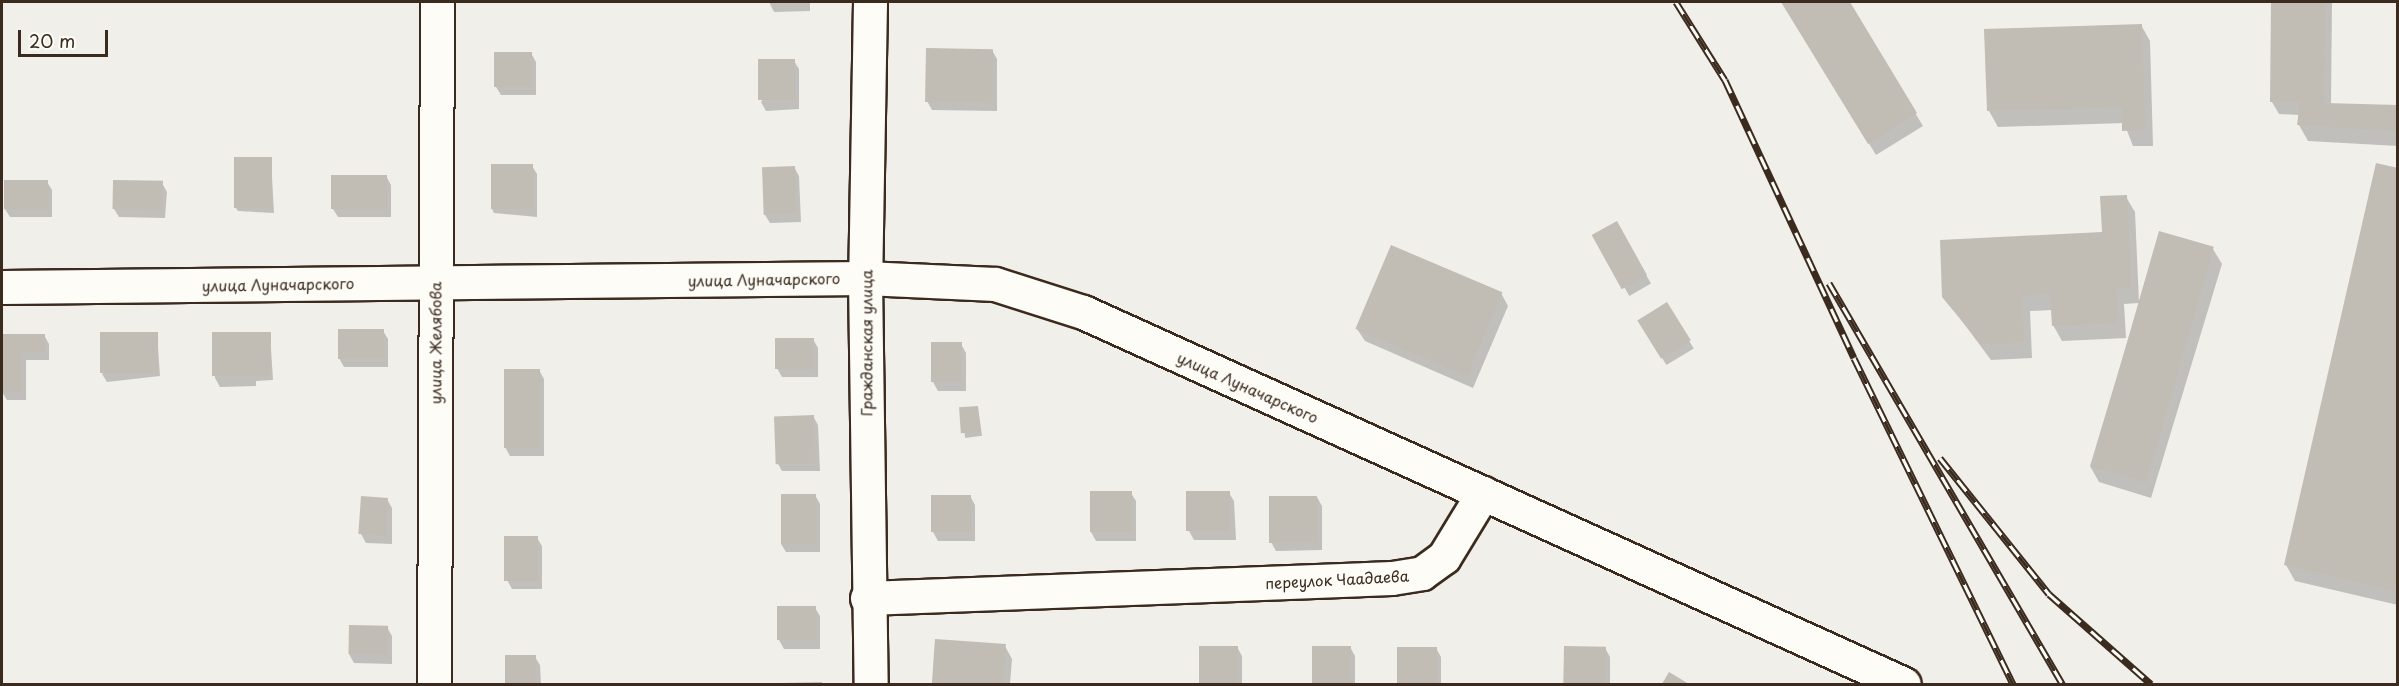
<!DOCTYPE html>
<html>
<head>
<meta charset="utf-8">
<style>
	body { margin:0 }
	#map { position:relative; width:2399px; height:686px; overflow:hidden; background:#f1efea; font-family:"Playpen Sans",sans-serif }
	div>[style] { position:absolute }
	.shadow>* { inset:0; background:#0003; transform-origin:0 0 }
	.building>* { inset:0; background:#c1bcb4; transform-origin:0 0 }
	.roads { filter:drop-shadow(2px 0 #3b2a1e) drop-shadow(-2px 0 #3b2a1e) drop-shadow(0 2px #3b2a1e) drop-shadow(0 -2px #3b2a1e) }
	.street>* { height:33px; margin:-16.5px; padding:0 16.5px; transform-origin:16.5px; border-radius:16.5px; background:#fdfcf7 }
	.secondary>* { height:33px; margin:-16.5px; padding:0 16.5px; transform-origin:16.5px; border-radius:16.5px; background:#fdfcf7 }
	.rail>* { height:7px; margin-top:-3.5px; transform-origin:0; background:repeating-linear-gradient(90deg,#fdfcf7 0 14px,#3b2a1e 0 28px); box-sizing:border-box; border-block:2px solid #3b2a1e }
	span { translate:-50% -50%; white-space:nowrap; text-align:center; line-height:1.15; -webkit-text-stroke:6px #fdfcf7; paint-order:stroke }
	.street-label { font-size:15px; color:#3b2a1e }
	.frame { position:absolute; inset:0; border:3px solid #3b2a1e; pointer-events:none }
	.scale { position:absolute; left:18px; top:30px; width:90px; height:27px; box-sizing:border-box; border:3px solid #3b2a1e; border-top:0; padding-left:8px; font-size:18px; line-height:21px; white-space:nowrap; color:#3b2a1e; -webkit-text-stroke:4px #fdfcf7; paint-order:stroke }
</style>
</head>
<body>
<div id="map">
	<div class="shadow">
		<div style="clip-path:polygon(769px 2px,810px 2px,810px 11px,774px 12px)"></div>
		<div style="clip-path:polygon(1783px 2px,1848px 2px,1923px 126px,1876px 155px)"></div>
		<div style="clip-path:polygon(2272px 2px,2332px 2px,2331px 105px,2398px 106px,2398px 146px,2308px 141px,2299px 125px,2300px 115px,2279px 114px,2272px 102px)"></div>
		<div style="clip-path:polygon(2141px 25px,2150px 41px,2153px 146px,2133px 146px,2124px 123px,1998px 127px,1989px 111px,1986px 30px)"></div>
		<div style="clip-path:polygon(992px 50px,997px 59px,997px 111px,932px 110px,927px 101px)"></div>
		<div style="clip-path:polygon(531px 53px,536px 62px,536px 95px,501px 95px,496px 87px)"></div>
		<div style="clip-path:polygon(794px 61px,799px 69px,799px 109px,766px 111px,761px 102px)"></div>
		<div style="clip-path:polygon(271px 159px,274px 213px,238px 211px,235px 207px)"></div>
		<div style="clip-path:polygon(532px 166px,537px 174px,537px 217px,494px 213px,492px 209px)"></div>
		<div style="clip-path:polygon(794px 167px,799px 176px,801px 222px,770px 223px,765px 215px)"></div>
		<div style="clip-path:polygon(2398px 170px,2398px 605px,2295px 581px,2286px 565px)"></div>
		<div style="clip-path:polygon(386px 176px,391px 185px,391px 217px,338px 217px,333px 209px)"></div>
		<div style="clip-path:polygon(47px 182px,52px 190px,52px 217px,10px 217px,5px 209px)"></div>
		<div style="clip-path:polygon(162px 183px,167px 192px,165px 218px,119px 217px,114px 209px)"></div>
		<div style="clip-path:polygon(2126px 197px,2135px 212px,2139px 302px,2213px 249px,2222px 264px,2151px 498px,2099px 482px,2090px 466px,2139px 303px,2124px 304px,2126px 338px,2062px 341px,2053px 325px,2053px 310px,2030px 311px,2032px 358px,1991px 360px,1944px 297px,2103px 234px)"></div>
		<div style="left:1616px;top:223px;width:70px;height:25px;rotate:60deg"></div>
		<div style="clip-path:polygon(1501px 293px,1508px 306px,1473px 388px,1365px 341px,1357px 329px)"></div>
		<div style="left:1667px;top:304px;width:52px;height:32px;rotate:59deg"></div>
		<div style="clip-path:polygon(383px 331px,388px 339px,388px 367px,344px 367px,339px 358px)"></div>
		<div style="clip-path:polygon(157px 333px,160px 376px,107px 382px,102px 374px)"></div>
		<div style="clip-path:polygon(270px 333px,273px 380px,256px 381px,256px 386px,220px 387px,215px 378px,213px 335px)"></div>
		<div style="clip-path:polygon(2px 335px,44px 335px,49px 344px,49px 360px,26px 360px,26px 400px,7px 400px,2px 392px)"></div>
		<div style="clip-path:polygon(813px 339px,818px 348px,818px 377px,782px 377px,777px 368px)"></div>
		<div style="clip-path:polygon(961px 344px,966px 353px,966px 391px,938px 391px,933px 382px)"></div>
		<div style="clip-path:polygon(539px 370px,544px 379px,544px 456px,510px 456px,505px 447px)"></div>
		<div style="left:978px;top:407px;width:29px;height:17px;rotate:82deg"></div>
		<div style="clip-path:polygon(813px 416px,818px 425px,820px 471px,782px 471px,777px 462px)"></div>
		<div style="clip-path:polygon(1091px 493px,1131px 493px,1136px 501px,1136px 541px,1096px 541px,1091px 532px)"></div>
		<div style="clip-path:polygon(1229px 493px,1234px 501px,1236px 540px,1194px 540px,1189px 531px)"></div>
		<div style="clip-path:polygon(815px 495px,820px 504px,820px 552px,786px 552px,781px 544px)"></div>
		<div style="clip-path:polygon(933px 496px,970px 496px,975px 505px,975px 541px,938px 541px,933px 532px)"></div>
		<div style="clip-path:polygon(1317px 497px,1322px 506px,1322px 550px,1276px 551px,1271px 542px)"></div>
		<div style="clip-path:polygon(387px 499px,392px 508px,392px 544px,366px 543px,361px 534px)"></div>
		<div style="clip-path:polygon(537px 538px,542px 546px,542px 589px,512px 589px,507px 580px)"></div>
		<div style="clip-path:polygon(815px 608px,820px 616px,820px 649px,784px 649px,779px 640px)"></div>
		<div style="clip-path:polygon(387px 627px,392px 636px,392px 664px,354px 663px,349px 654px)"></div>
		<div style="clip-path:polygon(936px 640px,1005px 646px,1012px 659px,1010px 684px,933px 684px)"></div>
		<div style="clip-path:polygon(1201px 647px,1237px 647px,1242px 656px,1242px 684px,1201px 684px)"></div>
		<div style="clip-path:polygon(1314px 647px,1350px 647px,1355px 656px,1355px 684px,1314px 684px)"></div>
		<div style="clip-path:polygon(1565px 647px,1605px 648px,1610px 657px,1610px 684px,1565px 684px)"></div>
		<div style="clip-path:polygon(1398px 648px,1436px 648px,1441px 657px,1441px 684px,1398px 684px)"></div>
		<div style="clip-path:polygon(507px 657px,535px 657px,540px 665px,541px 684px,507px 684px)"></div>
		<div style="clip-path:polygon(821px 683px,822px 684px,777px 684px)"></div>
	</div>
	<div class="building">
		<div style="clip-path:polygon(1781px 2px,1850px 2px,1917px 113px,1868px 144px)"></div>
		<div style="clip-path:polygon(2271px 2px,2325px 2px,2324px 103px,2398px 105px,2398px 131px,2297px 125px,2300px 102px,2270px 102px)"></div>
		<div style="clip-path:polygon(2142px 24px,2145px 130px,2122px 131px,2122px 107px,1987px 111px,1984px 29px)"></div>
		<div style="left:926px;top:48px;width:67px;height:54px;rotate:1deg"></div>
		<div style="left:494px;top:52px;width:38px;height:35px"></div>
		<div style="left:795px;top:59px;width:41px;height:37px;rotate:90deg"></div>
		<div style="left:234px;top:157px;width:38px;height:51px"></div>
		<div style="clip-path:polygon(2376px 163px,2398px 168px,2398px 575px,2394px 591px,2284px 565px)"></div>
		<div style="left:533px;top:164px;width:45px;height:42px;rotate:90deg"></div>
		<div style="left:795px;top:166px;width:48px;height:33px;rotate:88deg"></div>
		<div style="left:331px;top:175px;width:56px;height:34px"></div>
		<div style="left:4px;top:180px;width:44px;height:29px"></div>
		<div style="left:113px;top:180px;width:50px;height:29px;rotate:1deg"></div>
		<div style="clip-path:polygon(2127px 195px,2131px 288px,2116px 289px,2118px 323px,2052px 326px,2050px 294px,2022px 296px,2024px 343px,1981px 344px,1942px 297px,1940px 240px,2102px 232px,2100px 196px)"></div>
		<div style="left:1617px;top:221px;width:62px;height:29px;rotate:61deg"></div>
		<div style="left:2159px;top:231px;width:57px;height:245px;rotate:16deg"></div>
		<div style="left:1391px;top:245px;width:121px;height:91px;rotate:23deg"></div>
		<div style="left:1667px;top:302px;width:45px;height:35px;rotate:58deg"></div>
		<div style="left:384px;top:329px;width:30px;height:46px;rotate:90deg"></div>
		<div style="left:158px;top:332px;width:41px;height:58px;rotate:90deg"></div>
		<div style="left:271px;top:332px;width:44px;height:59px;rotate:90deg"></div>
		<div style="clip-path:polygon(2px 334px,45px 334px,45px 352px,22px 352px,22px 392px,2px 392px)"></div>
		<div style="left:775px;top:338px;width:39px;height:31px"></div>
		<div style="left:931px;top:342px;width:31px;height:40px"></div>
		<div style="left:504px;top:369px;width:36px;height:79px"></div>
		<div style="left:978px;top:406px;width:26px;height:19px;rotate:86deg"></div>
		<div style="left:814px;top:415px;width:48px;height:40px;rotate:88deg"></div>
		<div style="left:1090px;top:491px;width:42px;height:41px"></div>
		<div style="left:1186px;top:491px;width:44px;height:40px"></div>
		<div style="left:781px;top:494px;width:35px;height:50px"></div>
		<div style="left:931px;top:495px;width:40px;height:37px"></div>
		<div style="left:361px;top:496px;width:27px;height:38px;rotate:4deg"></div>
		<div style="left:1269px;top:496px;width:48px;height:47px"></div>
		<div style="left:504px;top:536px;width:34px;height:45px"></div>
		<div style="left:777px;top:606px;width:39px;height:34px"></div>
		<div style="left:349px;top:625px;width:39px;height:29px;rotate:1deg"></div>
		<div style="left:935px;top:639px;width:71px;height:45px;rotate:4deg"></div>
		<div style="left:1199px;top:646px;width:39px;height:38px"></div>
		<div style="left:1312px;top:646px;width:39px;height:38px"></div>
		<div style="left:1564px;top:646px;width:42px;height:38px;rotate:1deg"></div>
		<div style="left:1397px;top:647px;width:40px;height:37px"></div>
		<div style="left:505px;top:655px;width:31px;height:29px"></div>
		<div style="clip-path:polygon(1669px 672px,1689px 684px,1662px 684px)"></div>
		<div style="clip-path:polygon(822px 682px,822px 684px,781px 684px,781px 683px)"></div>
	</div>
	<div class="roads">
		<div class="street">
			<div style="left:870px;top:2px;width:276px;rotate:91deg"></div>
			<div style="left:865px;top:278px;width:406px;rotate:89.2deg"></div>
			<div style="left:867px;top:598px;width:525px;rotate:-2.18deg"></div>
			<div style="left:1392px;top:578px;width:30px;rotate:-9deg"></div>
			<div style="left:1422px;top:573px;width:27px;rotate:-36deg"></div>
			<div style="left:1444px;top:557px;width:75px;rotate:-58.6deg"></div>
			<div style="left:434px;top:684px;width:682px;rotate:-89.75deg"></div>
		</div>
		<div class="secondary">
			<div style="left:2px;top:287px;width:863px;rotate:-0.6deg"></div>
			<div style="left:865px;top:278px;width:130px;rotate:2.6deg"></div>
			<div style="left:995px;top:284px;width:92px;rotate:17.7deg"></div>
			<div style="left:1083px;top:312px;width:901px;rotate:24.38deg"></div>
		</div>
	</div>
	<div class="rail">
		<div style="left:1676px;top:2px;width:92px;rotate:57.9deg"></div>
		<div style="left:1725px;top:80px;width:306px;rotate:65.1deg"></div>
		<div style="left:1854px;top:358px;width:363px;rotate:64deg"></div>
		<div style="left:1829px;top:283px;width:464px;rotate:59.8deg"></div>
		<div style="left:1940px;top:458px;width:174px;rotate:51.3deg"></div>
		<div style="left:2049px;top:594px;width:136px;rotate:41.4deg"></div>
	</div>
	<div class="street-label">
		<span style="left:764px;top:279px;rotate:-1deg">улица Луначарского</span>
		<span style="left:278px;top:284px;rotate:-1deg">улица Луначарского</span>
		<span style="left:435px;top:343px;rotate:-90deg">улица Желябова</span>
		<span style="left:866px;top:343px;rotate:-90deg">Гражданская улица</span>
		<span style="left:1248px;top:387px;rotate:24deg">улица Луначарского</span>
		<span style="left:1337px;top:579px;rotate:-3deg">переулок Чаадаева</span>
	</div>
	<div class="frame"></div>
	<div class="scale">20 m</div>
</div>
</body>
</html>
